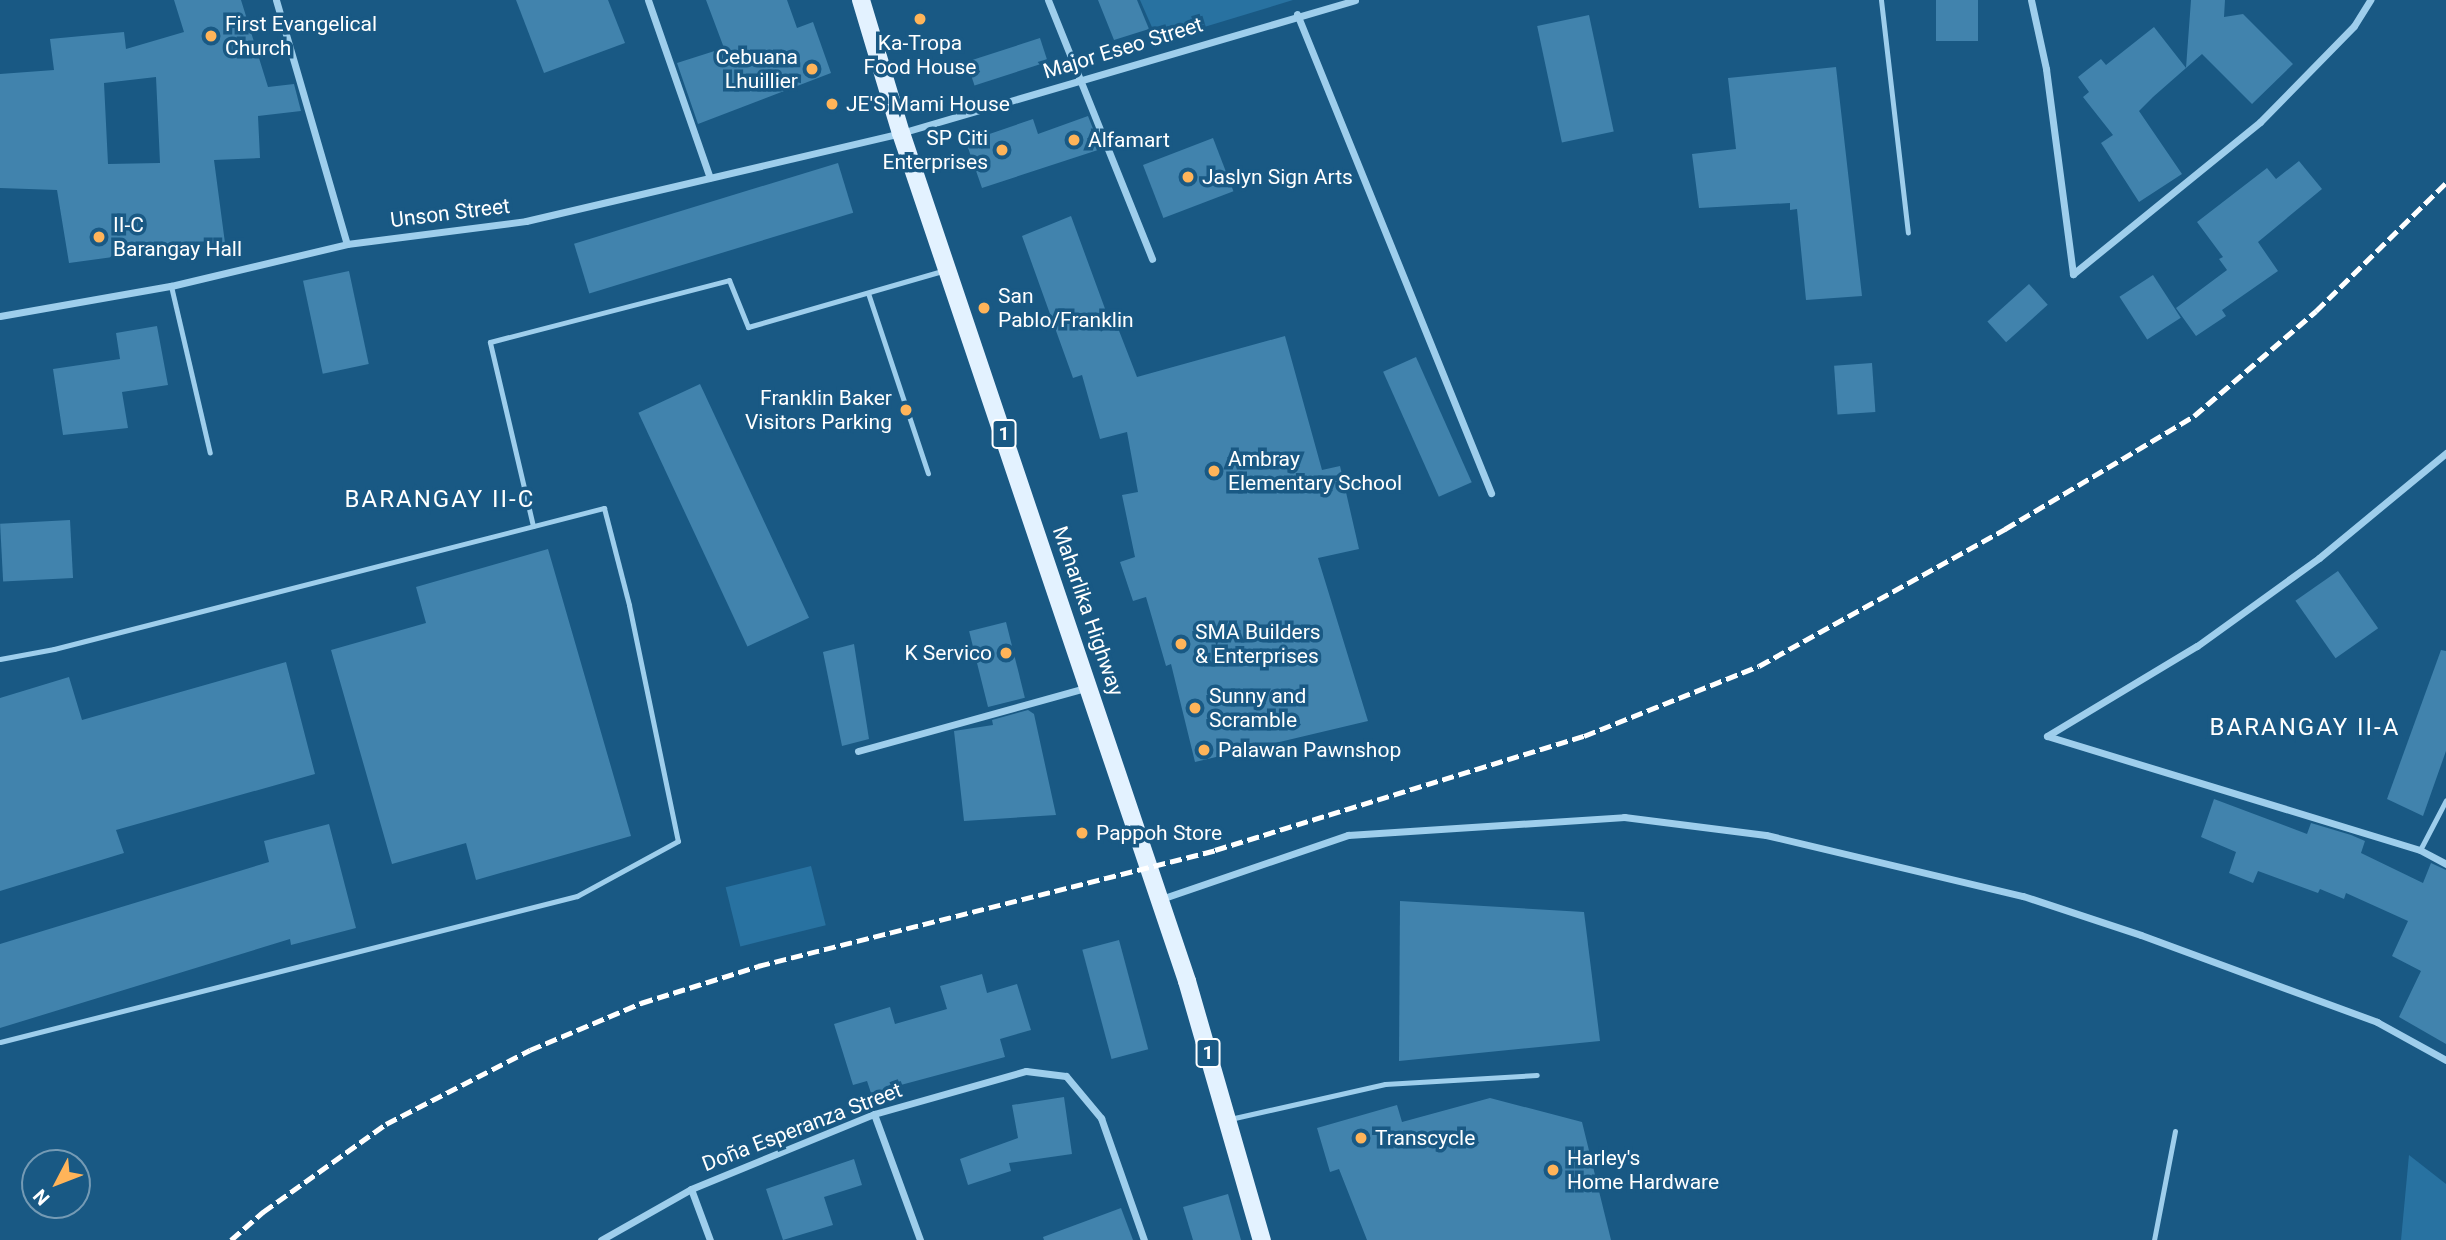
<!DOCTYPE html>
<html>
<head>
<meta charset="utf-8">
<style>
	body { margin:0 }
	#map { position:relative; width:2446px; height:1240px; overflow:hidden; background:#195984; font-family:Roboto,sans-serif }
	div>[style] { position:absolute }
	.green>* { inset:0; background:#2872a1; transform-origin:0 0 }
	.building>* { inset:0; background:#4183ad; transform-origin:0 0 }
	.service>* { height:5px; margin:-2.5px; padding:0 2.5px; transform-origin:2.5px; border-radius:2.5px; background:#9eceec }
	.minor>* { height:7px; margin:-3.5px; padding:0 3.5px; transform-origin:3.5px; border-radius:3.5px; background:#9eceec }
	.primary>* { height:18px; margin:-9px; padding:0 9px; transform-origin:9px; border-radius:9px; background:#e3f2ff }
	.rail>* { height:5px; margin-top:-2.5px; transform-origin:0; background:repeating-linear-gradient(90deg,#fff 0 12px,transparent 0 17px) }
	.dots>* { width:19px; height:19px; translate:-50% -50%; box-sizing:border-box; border:4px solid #195984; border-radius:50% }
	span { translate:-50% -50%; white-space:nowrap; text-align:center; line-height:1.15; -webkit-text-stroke:7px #195984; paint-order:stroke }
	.shield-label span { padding:2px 5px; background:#195984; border:2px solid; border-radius:5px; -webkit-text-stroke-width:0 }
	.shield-label { font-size:19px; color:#fff; font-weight:700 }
	.poi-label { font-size:21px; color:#fff }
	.left { translate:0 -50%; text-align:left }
	.right { translate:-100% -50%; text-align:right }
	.street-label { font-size:21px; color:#fff }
	.quarter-label { font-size:24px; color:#fff; letter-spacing:2px }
	.north { position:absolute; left:21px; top:1149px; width:70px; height:70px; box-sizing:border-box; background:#195984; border:2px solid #759bb5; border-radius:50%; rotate:228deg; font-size:19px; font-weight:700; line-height:28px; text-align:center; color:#fff }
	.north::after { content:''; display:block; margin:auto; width:24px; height:32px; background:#ffb459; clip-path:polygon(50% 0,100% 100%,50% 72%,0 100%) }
</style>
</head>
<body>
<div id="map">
	<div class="green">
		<div style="clip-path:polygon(1140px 0,1293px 0,1158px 41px)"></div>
		<div style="left:811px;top:866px;width:61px;height:88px;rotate:76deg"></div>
		<div style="clip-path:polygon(2409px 1155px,2446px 1184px,2446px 1240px,2401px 1240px)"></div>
	</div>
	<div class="building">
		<div style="clip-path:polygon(evenodd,174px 0,241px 0,268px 87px,294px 84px,301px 111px,258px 116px,260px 158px,214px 160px,225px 243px,134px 245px,135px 254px,69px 263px,57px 190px,0 188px,0 74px,54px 70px,50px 39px,124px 32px,126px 49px,184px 32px,174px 0,156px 77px,160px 163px,108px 164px,104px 83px,156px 77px)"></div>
		<div style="clip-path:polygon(516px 0,608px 0,625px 43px,544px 73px)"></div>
		<div style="clip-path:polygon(706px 0,787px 0,797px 28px,813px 22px,831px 73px,698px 124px,677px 63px,724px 48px)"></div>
		<div style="clip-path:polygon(1098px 0,1137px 0,1149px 29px,1114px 40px)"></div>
		<div style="left:1936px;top:0;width:42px;height:41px"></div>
		<div style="clip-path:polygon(2191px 0,2225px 0,2224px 17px,2243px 14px,2293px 64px,2252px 104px,2202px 54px,2153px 97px,2139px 111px,2182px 174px,2139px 202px,2101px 143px,2113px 135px,2083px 97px,2089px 92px,2078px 77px,2101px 59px,2106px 65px,2154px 27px,2186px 68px)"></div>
		<div style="left:1589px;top:15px;width:119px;height:53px;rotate:78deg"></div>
		<div style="left:1040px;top:38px;width:25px;height:77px;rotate:72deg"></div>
		<div style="clip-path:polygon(1836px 67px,1862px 296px,1806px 300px,1797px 209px,1790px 210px,1790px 203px,1699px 208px,1692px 154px,1736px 149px,1728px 78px)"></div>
		<div style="clip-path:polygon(1088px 116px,1101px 149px,982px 188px,966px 142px,1033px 119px,1038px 134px)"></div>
		<div style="left:1213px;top:138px;width:57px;height:75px;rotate:69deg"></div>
		<div style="clip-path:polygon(2299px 161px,2322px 189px,2258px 242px,2278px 271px,2222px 310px,2226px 316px,2196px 336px,2176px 308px,2227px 270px,2219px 259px,2223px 257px,2197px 222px,2267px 168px,2276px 179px)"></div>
		<div style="left:838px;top:163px;width:52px;height:276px;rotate:73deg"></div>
		<div style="clip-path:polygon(1071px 216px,1111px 325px,1116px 323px,1137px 377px,1285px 336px,1322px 470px,1340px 466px,1359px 549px,1318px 558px,1368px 721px,1195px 762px,1171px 664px,1166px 666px,1146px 597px,1133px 601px,1120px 562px,1135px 557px,1122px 495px,1138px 492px,1127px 432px,1100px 439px,1082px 375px,1073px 378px,1022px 236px)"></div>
		<div style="left:349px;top:271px;width:95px;height:47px;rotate:78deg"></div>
		<div style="left:2153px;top:275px;width:51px;height:40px;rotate:57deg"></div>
		<div style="left:2029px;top:284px;width:28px;height:56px;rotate:48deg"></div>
		<div style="clip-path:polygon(157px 326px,168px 385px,122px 392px,128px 428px,63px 435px,53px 369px,120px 359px,116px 333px)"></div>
		<div style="left:1416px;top:357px;width:137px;height:36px;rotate:66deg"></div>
		<div style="left:1872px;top:363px;width:49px;height:38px;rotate:86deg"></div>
		<div style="left:700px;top:384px;width:258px;height:68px;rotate:65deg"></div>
		<div style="left:70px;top:520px;width:58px;height:70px;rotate:87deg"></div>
		<div style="clip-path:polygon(548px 549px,631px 836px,476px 880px,466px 843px,392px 864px,331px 650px,426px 623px,416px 587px)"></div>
		<div style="left:2338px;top:571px;width:70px;height:52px;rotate:55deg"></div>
		<div style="left:1006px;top:622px;width:78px;height:38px;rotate:76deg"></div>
		<div style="clip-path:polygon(854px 644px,869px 739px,842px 746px,823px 652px)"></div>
		<div style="clip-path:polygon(2441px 650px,2446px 651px,2446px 751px,2423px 816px,2387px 799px)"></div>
		<div style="clip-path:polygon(286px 662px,315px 774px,116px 830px,124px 853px,0 891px,0 698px,69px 677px,82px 720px)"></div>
		<div style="clip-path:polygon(1028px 710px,1034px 714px,1056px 815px,964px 821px,954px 731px,993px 725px,992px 720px)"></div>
		<div style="clip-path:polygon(2214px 799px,2307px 834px,2311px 823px,2351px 835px,2365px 841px,2361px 853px,2423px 883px,2431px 863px,2446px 870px,2446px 1044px,2399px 1017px,2421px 971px,2392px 956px,2408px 921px,2346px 893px,2344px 899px,2320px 889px,2318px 893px,2258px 871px,2253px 883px,2229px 873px,2236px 852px,2201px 837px)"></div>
		<div style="clip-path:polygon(329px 824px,356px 928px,291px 945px,290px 939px,0 1028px,0 944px,269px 862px,264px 841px)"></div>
		<div style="clip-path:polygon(1400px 901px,1584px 912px,1600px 1041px,1399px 1061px)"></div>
		<div style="left:1119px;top:940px;width:113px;height:38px;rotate:75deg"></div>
		<div style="clip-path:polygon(982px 974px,987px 993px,1017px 984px,1031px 1030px,1000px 1039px,1005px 1057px,871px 1093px,867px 1081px,853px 1085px,834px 1024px,890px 1007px,895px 1024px,947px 1009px,940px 986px)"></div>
		<div style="clip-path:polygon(1064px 1097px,1072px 1154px,1009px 1163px,1011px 1171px,968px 1185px,960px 1159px,1018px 1138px,1012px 1105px)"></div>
		<div style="clip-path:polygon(1490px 1098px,1582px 1122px,1611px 1240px,1367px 1240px,1339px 1169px,1330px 1172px,1317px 1128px,1397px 1105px,1402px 1122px)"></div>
		<div style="clip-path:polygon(854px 1159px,862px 1185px,824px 1197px,833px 1225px,783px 1240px,766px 1189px)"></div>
		<div style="clip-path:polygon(1228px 1194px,1241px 1240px,1193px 1240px,1183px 1207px)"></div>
		<div style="clip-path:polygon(1121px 1208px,1133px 1240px,1044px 1240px,1043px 1237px)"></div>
	</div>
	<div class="service">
		<div style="left:1881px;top:0;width:234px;rotate:83.4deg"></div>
		<div style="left:171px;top:286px;width:171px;rotate:76.9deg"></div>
		<div style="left:868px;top:293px;width:190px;rotate:71.6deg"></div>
		<div style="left:533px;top:526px;width:189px;rotate:-103.2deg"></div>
		<div style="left:490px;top:342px;width:247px;rotate:-14.5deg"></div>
		<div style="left:729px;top:280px;width:51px;rotate:68deg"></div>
		<div style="left:748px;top:327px;width:202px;rotate:-16.1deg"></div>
		<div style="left:0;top:659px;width:55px;rotate:-10.5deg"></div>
		<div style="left:54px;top:649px;width:568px;rotate:-14.38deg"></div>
		<div style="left:604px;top:508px;width:100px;rotate:75.5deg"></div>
		<div style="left:629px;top:605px;width:241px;rotate:78.3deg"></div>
		<div style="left:678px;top:841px;width:115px;rotate:151.4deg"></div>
		<div style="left:577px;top:896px;width:595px;rotate:165.8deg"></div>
		<div style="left:2420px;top:850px;width:56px;rotate:-62.5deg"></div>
		<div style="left:1230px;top:1119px;width:159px;rotate:-12.7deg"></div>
		<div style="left:1385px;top:1084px;width:152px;rotate:-3.4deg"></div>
		<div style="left:2154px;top:1240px;width:111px;rotate:-79.1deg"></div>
	</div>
	<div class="minor">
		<div style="left:276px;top:0;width:254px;rotate:73.8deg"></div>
		<div style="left:648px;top:0;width:188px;rotate:70.8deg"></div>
		<div style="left:1048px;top:0;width:279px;rotate:68.1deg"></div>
		<div style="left:2031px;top:0;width:71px;rotate:77.7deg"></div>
		<div style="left:2046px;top:69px;width:207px;rotate:82.5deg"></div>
		<div style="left:1297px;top:14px;width:517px;rotate:67.95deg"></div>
		<div style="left:2073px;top:274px;width:241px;rotate:-39.1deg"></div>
		<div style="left:2260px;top:122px;width:134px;rotate:-45.6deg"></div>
		<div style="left:2354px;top:26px;width:31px;rotate:-58deg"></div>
		<div style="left:0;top:316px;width:174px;rotate:-10deg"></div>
		<div style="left:171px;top:286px;width:181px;rotate:-13.4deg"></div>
		<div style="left:347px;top:244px;width:180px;rotate:-7.3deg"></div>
		<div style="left:526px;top:221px;width:385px;rotate:-13.2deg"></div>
		<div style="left:901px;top:133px;width:473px;rotate:-16.3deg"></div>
		<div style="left:2047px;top:736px;width:175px;rotate:-31deg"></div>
		<div style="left:2197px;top:646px;width:150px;rotate:-35.8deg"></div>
		<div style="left:2319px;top:558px;width:165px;rotate:-39.6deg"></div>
		<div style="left:2047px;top:736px;width:390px;rotate:17deg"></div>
		<div style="left:2420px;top:850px;width:30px;rotate:28deg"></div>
		<div style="left:858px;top:751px;width:239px;rotate:-15.5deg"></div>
		<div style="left:1161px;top:899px;width:198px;rotate:-18.9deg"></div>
		<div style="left:1348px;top:835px;width:277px;rotate:-3.7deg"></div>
		<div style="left:1624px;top:817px;width:143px;rotate:7.2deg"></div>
		<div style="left:1766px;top:835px;width:264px;rotate:13.4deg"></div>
		<div style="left:2023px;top:896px;width:124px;rotate:18.3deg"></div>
		<div style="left:2141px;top:935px;width:252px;rotate:20.2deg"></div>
		<div style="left:2377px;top:1022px;width:79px;rotate:28.8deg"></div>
		<div style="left:874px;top:1114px;width:134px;rotate:69.9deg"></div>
		<div style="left:691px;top:1189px;width:54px;rotate:69.6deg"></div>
		<div style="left:601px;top:1240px;width:103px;rotate:-29.5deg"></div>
		<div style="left:691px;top:1189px;width:198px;rotate:-22.3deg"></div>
		<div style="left:874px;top:1114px;width:158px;rotate:-15.8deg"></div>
		<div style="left:1026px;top:1071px;width:40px;rotate:7.1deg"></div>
		<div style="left:1066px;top:1076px;width:55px;rotate:50.2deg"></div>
		<div style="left:1101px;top:1118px;width:129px;rotate:70.6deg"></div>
	</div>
	<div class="primary">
		<div style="left:861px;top:0;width:139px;rotate:73.3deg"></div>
		<div style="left:901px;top:133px;width:895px;rotate:71.36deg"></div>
		<div style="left:1187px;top:981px;width:270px;rotate:73.9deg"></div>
	</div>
	<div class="rail">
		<div style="left:231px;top:1240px;width:43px;rotate:-41.2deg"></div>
		<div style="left:263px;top:1212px;width:151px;rotate:-35.6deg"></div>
		<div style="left:386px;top:1124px;width:162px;rotate:-27.2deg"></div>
		<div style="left:530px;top:1050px;width:121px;rotate:-22.9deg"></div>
		<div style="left:641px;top:1003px;width:123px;rotate:-17.5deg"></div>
		<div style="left:758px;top:966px;width:471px;rotate:-14.2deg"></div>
		<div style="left:1215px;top:850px;width:386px;rotate:-17.2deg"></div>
		<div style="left:1584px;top:736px;width:188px;rotate:-21.8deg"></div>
		<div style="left:1759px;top:666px;width:282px;rotate:-29.1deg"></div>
		<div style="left:2005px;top:529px;width:220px;rotate:-30.9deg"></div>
		<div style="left:2194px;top:416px;width:161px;rotate:-40.7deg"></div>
		<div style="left:2316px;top:311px;width:182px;rotate:-44.6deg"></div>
	</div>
	<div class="dots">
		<div style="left:920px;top:19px;background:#ffb459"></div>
		<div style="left:211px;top:36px;background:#ffb459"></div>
		<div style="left:812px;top:69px;background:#ffb459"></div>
		<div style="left:832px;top:104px;background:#ffb459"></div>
		<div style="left:1074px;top:140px;background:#ffb459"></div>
		<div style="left:1002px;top:150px;background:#ffb459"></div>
		<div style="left:1188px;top:177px;background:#ffb459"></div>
		<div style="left:99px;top:237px;background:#ffb459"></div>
		<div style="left:984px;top:308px;background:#ffb459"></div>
		<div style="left:906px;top:410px;background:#ffb459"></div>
		<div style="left:1214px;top:471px;background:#ffb459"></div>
		<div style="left:1181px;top:644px;background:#ffb459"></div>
		<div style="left:1006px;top:653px;background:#ffb459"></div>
		<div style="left:1195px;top:708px;background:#ffb459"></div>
		<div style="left:1204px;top:750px;background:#ffb459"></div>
		<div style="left:1082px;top:833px;background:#ffb459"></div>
		<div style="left:1361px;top:1138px;background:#ffb459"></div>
		<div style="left:1553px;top:1170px;background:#ffb459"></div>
	</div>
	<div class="shield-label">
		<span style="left:1004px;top:434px">1</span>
		<span style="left:1208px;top:1053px">1</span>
	</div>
	<div class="poi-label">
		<span class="left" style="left:225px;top:36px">First Evangelical<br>Church</span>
		<span style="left:920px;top:55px">Ka-Tropa<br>Food House</span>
		<span class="right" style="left:798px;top:69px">Cebuana<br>Lhuillier</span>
		<span class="left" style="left:846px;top:104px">JE'S Mami House</span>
		<span class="right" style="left:988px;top:150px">SP Citi<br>Enterprises</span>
		<span class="left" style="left:1088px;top:140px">Alfamart</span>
		<span class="left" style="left:1202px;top:177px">Jaslyn Sign Arts</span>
		<span class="left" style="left:113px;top:237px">II-C<br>Barangay Hall</span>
		<span class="left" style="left:998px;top:308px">San<br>Pablo/Franklin</span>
		<span class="right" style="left:892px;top:410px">Franklin Baker<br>Visitors Parking</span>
		<span class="left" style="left:1228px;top:471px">Ambray<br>Elementary School</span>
		<span class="left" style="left:1195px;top:644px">SMA Builders<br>&amp; Enterprises</span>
		<span class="right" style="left:992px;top:653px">K Servico</span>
		<span class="left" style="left:1209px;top:708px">Sunny and<br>Scramble</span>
		<span class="left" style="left:1218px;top:750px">Palawan Pawnshop</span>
		<span class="left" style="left:1096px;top:833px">Pappoh Store</span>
		<span class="left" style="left:1375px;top:1138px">Transcycle</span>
		<span class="left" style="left:1567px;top:1170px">Harley's<br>Home Hardware</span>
	</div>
	<div class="street-label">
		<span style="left:1123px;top:48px;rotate:-17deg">Major Eseo Street</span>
		<span style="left:450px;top:213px;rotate:-7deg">Unson Street</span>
		<span style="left:1088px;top:611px;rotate:71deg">Maharlika Highway</span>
		<span style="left:802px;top:1127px;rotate:-21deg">Doña Esperanza Street</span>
	</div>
	<div class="quarter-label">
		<span style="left:440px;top:500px">BARANGAY II-C</span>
		<span style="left:2305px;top:728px">BARANGAY II-A</span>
	</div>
	<div class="north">N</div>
</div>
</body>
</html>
